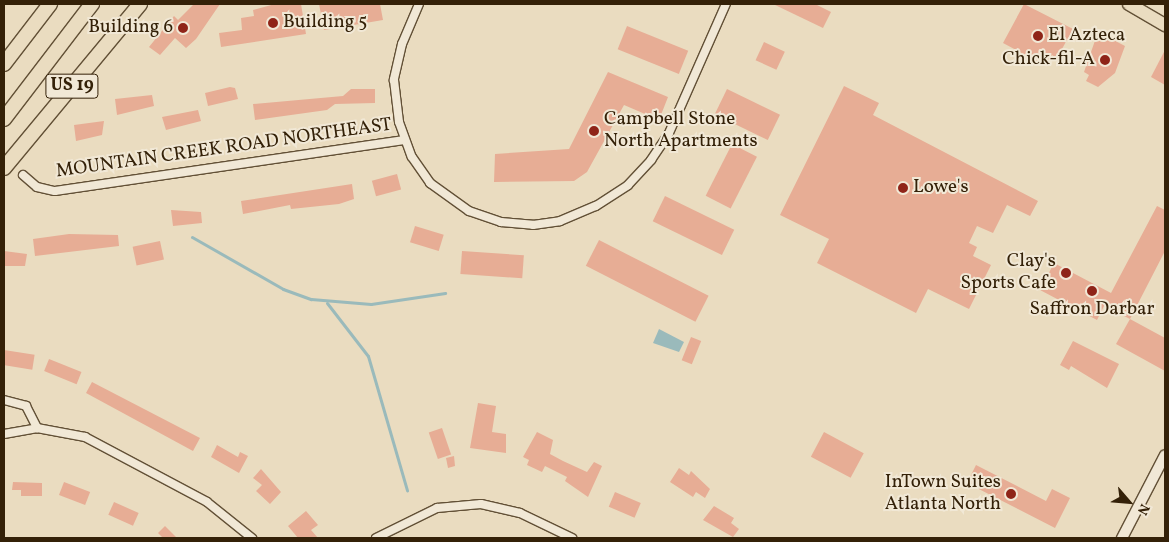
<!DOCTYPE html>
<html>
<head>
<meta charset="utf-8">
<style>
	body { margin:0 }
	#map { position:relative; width:1169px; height:542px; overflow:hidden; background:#eadcc0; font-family:Vollkorn,serif }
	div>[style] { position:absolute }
	.water>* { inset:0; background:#9ababb }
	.stream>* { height:3px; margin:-1.5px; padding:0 1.5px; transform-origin:1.5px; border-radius:1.5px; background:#9ababb }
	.building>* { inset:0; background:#e7ad95; transform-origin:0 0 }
	.roads { filter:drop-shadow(1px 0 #625036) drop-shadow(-1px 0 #625036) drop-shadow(0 1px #625036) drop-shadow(0 -1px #625036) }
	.minor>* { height:8px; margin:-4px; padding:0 4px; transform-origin:4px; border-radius:4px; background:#f1e8d6 }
	.tertiary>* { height:10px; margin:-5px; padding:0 5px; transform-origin:5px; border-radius:5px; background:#f1e8d6 }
	.primary>* { height:12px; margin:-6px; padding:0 6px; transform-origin:6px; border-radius:6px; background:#eadcc0 }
	.motorway>* { height:14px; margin:-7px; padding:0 7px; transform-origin:7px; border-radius:7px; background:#eadcc0 }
	.dots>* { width:14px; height:14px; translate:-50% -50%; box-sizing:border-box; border:2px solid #f1e8d6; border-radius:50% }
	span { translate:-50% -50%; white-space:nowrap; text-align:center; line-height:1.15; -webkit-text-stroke:4px #f1e8d6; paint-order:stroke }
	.shield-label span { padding:1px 4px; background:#f1e8d6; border:1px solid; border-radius:4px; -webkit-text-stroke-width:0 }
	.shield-label { font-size:18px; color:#342108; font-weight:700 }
	.poi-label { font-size:19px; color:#342108 }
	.left { translate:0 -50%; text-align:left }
	.right { translate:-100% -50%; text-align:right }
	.street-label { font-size:19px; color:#342108 }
	.frame { position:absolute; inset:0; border:5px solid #342108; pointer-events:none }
	.north { position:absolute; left:1104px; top:477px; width:50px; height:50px; -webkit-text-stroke:4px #f1e8d6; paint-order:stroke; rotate:117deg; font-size:14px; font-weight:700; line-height:20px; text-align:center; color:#342108 }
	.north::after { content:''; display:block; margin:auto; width:18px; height:22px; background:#342108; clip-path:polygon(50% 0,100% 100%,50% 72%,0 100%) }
</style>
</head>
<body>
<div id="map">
	<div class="water">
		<div style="clip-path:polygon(659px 329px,684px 342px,679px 352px,653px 343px)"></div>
	</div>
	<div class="stream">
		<div style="left:192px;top:237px;width:105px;rotate:29.7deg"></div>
		<div style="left:283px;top:289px;width:30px;rotate:20deg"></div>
		<div style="left:311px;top:299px;width:60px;rotate:4.8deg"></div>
		<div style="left:371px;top:304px;width:75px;rotate:-8.5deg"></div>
		<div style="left:327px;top:303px;width:67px;rotate:52.3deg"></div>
		<div style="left:368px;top:356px;width:140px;rotate:73.8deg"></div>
	</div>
	<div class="building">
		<div style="clip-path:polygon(194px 4px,220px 4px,196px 39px,186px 48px,175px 38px,160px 55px,149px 47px,174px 16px,178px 20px)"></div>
		<div style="clip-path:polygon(275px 4px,301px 4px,306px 34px,221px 47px,219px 33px,242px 30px,241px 18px,254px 16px,253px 10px)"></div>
		<div style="clip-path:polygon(319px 4px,380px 4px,383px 20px,324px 30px)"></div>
		<div style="clip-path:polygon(773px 4px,815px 4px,831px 12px,823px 28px)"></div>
		<div style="clip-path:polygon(1024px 4px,1073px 29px,1057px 58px,1052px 55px,1046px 66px,1003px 43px)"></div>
		<div style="left:627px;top:26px;width:66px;height:25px;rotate:22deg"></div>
		<div style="clip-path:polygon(1098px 32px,1125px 46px,1115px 73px,1098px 87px,1086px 81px,1089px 75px,1084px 72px)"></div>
		<div style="left:764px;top:42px;width:23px;height:20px;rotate:25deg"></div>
		<div style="clip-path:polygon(1165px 50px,1165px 85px,1151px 77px)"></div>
		<div style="clip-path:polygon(608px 72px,668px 97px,659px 120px,624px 105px,587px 172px,574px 181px,494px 182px,495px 154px,569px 149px)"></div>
		<div style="clip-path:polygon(844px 86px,879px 103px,873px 115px,1038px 201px,1030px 216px,1007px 205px,993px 233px,977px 226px,969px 243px,977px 247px,973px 256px,991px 265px,969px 309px,928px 289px,916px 313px,817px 263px,829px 239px,780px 215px)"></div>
		<div style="clip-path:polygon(230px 87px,235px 88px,238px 99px,208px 106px,205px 93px)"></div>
		<div style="clip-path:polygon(351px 89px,375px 89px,375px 103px,335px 104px,327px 110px,255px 120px,253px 104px,343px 96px)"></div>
		<div style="left:727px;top:89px;width:59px;height:28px;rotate:26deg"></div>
		<div style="clip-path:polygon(152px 95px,154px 106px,117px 115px,115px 99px)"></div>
		<div style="clip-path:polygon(198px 110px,201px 121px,166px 130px,162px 117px)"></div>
		<div style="clip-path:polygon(104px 121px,102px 135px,76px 141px,74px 125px)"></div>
		<div style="left:732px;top:144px;width:28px;height:58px;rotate:27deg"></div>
		<div style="left:397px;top:174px;width:16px;height:26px;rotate:75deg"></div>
		<div style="clip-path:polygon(352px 184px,354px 199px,339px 204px,291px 209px,290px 205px,243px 214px,241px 201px)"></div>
		<div style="left:665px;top:196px;width:77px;height:28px;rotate:26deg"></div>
		<div style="clip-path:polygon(1157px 206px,1165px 210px,1165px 251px,1130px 319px,1104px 306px,1097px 320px,1040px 290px,1054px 263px,1111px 293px)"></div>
		<div style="clip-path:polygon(171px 210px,201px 212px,202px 223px,173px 226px)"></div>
		<div style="left:415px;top:226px;width:30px;height:17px;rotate:17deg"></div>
		<div style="clip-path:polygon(69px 234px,118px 235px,119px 246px,35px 256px,33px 239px)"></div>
		<div style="left:599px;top:240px;width:123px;height:29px;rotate:27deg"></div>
		<div style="left:160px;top:241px;width:19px;height:28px;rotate:78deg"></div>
		<div style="clip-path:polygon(4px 251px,27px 254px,25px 266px,4px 266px)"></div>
		<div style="left:462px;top:251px;width:62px;height:23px;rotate:4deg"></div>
		<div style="clip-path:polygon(1130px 319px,1165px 338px,1165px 371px,1116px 344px)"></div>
		<div style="left:691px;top:337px;width:11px;height:25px;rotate:22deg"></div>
		<div style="clip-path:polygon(1073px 341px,1119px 364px,1107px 388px,1071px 366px,1069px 370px,1060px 365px)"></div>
		<div style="left:4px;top:350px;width:31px;height:15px;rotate:9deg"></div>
		<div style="left:49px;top:359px;width:35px;height:13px;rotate:22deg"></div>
		<div style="clip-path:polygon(92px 382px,200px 438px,193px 451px,86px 393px)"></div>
		<div style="clip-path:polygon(478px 403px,496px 406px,492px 432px,506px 434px,506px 453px,470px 448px)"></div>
		<div style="left:442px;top:428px;width:28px;height:14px;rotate:71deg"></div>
		<div style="clip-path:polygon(537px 432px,553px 440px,550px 454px,563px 461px,587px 472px,594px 462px,602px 466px,588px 497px,565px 481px,567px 477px,545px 466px,542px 472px,527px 465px,529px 460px,523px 457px)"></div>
		<div style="left:824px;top:432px;width:45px;height:28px;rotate:28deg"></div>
		<div style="clip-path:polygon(217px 445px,238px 457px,240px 452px,248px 456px,239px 473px,211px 457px)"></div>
		<div style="clip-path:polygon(454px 456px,455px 466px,448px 468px,446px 458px)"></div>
		<div style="clip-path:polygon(976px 465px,1046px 501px,1052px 489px,1070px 498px,1055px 528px,967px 483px)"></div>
		<div style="clip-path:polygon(679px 468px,689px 475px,691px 471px,710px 489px,705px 498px,696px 492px,693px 497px,670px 482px)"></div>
		<div style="clip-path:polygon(261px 469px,281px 492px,270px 504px,256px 491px,262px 485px,253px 478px)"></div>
		<div style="clip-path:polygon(13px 482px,42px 483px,42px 496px,21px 496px,21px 490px,12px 490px)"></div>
		<div style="left:64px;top:482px;width:28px;height:14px;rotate:21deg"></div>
		<div style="left:615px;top:492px;width:28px;height:16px;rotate:23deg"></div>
		<div style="left:114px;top:502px;width:27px;height:14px;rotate:24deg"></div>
		<div style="clip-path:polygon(714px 506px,734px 518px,731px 523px,739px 529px,733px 537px,703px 520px)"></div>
		<div style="clip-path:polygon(306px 511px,318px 525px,311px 530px,318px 538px,298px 538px,288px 526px)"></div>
		<div style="clip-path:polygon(165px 526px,177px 538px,163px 538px,158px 533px)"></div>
	</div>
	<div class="roads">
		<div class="minor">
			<div style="left:419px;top:4px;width:43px;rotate:113deg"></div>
			<div style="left:402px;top:44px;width:37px;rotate:103deg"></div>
			<div style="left:394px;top:80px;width:42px;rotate:83.2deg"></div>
			<div style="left:399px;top:122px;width:37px;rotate:70deg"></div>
			<div style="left:412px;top:157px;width:32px;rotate:55deg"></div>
			<div style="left:430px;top:183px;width:48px;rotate:35.7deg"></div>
			<div style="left:469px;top:211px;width:34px;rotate:19deg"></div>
			<div style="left:501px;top:222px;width:32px;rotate:5deg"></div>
			<div style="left:533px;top:225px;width:27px;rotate:-8deg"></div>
			<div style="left:560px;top:221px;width:39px;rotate:-23deg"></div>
			<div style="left:596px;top:206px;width:38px;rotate:-33deg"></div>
			<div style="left:628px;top:185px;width:34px;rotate:-47deg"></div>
			<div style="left:651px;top:160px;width:32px;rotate:-56deg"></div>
			<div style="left:669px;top:133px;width:141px;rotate:-66.2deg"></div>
			<div style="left:23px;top:175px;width:18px;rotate:41deg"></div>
			<div style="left:37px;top:187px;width:18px;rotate:13deg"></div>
			<div style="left:55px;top:191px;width:353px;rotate:-8.3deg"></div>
			<div style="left:4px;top:400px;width:23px;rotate:15deg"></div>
			<div style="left:26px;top:406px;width:25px;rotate:63deg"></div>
			<div style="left:4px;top:434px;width:34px;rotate:-10deg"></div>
			<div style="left:37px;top:428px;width:49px;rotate:10.6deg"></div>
			<div style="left:85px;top:437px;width:138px;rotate:28deg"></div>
			<div style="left:207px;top:502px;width:58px;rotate:38.7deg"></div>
			<div style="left:376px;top:538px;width:68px;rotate:-26.2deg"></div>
			<div style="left:437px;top:508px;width:44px;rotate:-5.2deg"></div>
			<div style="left:481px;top:504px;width:40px;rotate:13deg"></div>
			<div style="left:520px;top:513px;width:58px;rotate:25.7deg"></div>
		</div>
		<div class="tertiary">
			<div style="left:1122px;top:538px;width:93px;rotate:-62.6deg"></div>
		</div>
		<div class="primary">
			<div style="left:1129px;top:4px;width:42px;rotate:30.3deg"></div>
		</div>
		<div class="motorway">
			<div style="left:4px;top:64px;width:76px;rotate:-52.5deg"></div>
			<div style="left:4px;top:119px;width:145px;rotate:-52.6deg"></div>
			<div style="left:4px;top:168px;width:213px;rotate:-50.3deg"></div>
		</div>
	</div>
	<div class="dots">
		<div style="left:273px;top:23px;background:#8f2418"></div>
		<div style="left:183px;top:28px;background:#8f2418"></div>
		<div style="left:1038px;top:36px;background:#8f2418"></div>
		<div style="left:1105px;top:60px;background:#8f2418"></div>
		<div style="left:594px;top:131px;background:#8f2418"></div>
		<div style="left:903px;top:188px;background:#8f2418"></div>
		<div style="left:1066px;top:273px;background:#8f2418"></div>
		<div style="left:1092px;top:291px;background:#8f2418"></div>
		<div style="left:1011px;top:494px;background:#8f2418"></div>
	</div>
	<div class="shield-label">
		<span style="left:72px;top:86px">US 19</span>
	</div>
	<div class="poi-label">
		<span class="left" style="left:283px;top:23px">Building 5</span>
		<span class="right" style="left:173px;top:28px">Building 6</span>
		<span class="left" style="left:1048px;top:36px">El Azteca</span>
		<span class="right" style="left:1095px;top:60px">Chick-fil-A</span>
		<span class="left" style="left:604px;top:131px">Campbell Stone<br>North Apartments</span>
		<span class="left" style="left:913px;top:188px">Lowe's</span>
		<span class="right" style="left:1056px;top:273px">Clay's<br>Sports Cafe</span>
		<span style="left:1092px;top:310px">Saffron Darbar</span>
		<span class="right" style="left:1001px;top:494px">InTown Suites<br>Atlanta North</span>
	</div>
	<div class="street-label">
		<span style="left:224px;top:149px;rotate:-8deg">MOUNTAIN CREEK ROAD NORTHEAST</span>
	</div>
	<div class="frame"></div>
	<div class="north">N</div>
</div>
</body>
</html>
